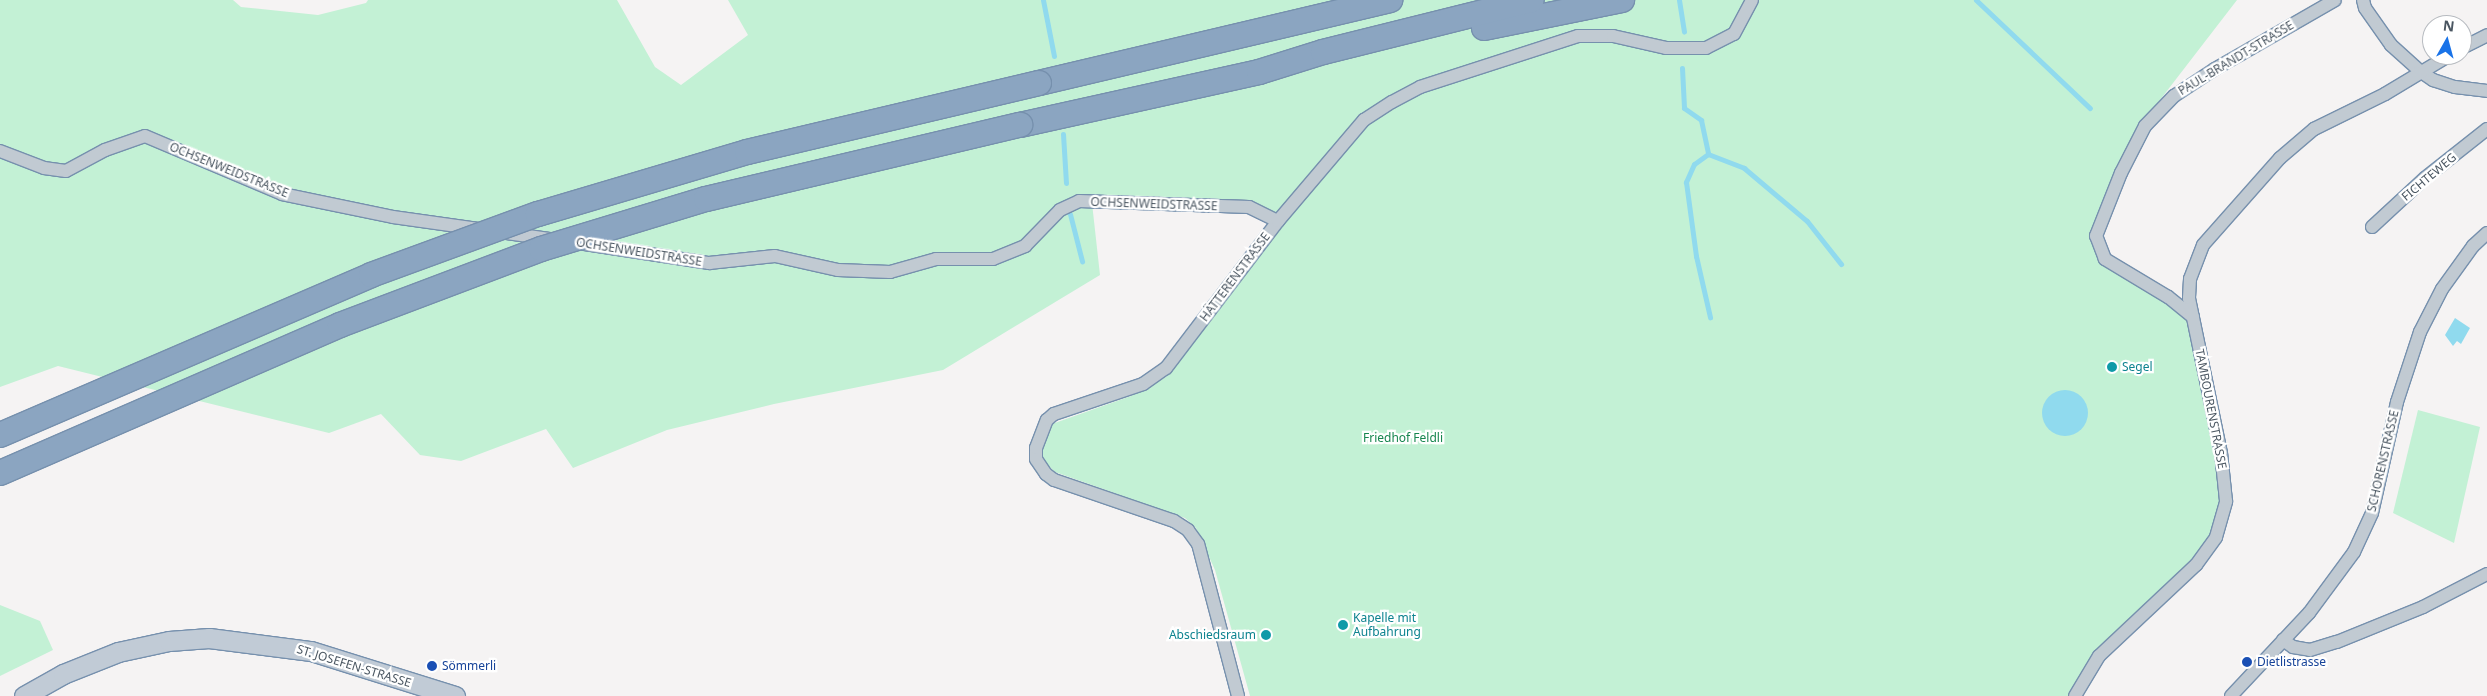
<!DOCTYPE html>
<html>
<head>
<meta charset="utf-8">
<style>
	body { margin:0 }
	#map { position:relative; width:2487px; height:696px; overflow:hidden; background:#f5f3f3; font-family:"Noto Sans",sans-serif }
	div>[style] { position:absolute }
	.green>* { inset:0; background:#c3f1d5 }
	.water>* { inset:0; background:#90daee }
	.round { border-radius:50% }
	.stream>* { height:5px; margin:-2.5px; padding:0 2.5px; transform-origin:2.5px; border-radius:2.5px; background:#90daee }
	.roads { filter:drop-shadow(1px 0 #7690ad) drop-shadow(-1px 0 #7690ad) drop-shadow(0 1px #7690ad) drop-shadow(0 -1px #7690ad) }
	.street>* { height:12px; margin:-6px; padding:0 6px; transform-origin:6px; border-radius:6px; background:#c1cad2 }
	.secondary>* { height:19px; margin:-9.5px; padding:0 9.5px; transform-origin:9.5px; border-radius:9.5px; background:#c1cbd6 }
	.highway>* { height:24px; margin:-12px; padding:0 12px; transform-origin:12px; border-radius:12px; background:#8ba5c1 }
	.bridges { filter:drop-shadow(1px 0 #7690ad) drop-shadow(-1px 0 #7690ad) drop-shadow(0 1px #7690ad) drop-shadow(0 -1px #7690ad) }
	.highway-bridge>* { height:24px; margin:-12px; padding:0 12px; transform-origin:12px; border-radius:12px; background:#8ba5c1 }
	.dots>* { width:14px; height:14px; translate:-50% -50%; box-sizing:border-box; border:2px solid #fff; border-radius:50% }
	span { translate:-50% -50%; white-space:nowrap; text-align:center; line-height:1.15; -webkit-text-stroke:4.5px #fff; paint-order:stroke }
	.street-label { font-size:12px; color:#4a5661 }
	.culture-label { font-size:12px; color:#0d838f }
	.left { translate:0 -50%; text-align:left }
	.right { translate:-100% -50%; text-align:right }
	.park-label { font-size:12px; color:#17864f }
	.transit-label { font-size:12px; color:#164399 }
	.north { position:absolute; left:2422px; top:15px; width:50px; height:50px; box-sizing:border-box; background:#fff; border:1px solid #b7bbc0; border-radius:50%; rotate:7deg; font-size:14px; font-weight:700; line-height:20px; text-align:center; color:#4a5661 }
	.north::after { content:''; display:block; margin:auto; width:18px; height:22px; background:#1a73e8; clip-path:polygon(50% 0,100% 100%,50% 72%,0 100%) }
</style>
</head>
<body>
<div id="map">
	<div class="green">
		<div style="clip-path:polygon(0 0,233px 0,241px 7px,318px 15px,366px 3px,368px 0,617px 0,655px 67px,681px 85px,748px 35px,728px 0,2237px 0,2153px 109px,2096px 236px,2105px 259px,2193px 317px,2226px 501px,2216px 537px,2099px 656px,2075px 696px,1250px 696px,1215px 570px,1196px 528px,1185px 518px,1055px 472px,1044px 461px,1041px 448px,1052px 424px,1131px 396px,1166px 377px,1290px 216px,1092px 203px,1100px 275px,943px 370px,774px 404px,667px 430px,573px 468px,546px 429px,461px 461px,420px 455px,381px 414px,329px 433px,58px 366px,0 387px)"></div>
		<div style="clip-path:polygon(2418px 410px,2480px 427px,2454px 543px,2393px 513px)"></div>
		<div style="clip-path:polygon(0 605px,40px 621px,53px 650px,0 676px)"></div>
	</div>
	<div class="water">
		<div style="clip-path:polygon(2455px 318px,2470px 328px,2461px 344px,2457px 341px,2453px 346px,2445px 335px)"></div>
		<div class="round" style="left:2042px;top:390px;width:46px;height:46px"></div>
	</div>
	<div class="stream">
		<div style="left:1043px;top:0;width:57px;rotate:78.9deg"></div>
		<div style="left:1679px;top:0;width:32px;rotate:81deg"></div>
		<div style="left:1976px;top:0;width:157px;rotate:43.5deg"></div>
		<div style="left:1682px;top:68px;width:40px;rotate:87.1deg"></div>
		<div style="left:1684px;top:108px;width:21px;rotate:35deg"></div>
		<div style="left:1701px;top:120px;width:35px;rotate:78deg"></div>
		<div style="left:1708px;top:154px;width:17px;rotate:144deg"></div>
		<div style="left:1694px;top:164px;width:20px;rotate:114deg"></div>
		<div style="left:1686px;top:182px;width:75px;rotate:82.3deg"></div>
		<div style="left:1696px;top:256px;width:63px;rotate:77.1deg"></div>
		<div style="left:1063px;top:134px;width:49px;rotate:86.5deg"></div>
		<div style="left:1708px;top:154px;width:39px;rotate:21deg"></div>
		<div style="left:1744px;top:168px;width:82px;rotate:40.1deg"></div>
		<div style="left:1807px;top:221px;width:55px;rotate:51.7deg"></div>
		<div style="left:1070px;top:214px;width:49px;rotate:75.7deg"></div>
	</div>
	<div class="roads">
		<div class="street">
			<div style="left:2363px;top:0;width:8px;rotate:76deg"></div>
			<div style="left:2365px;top:8px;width:45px;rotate:54.9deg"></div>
			<div style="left:2391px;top:45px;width:39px;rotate:42deg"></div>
			<div style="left:2420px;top:71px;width:16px;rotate:35deg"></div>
			<div style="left:2433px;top:80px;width:23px;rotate:18deg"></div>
			<div style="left:2455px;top:87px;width:32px;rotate:7deg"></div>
			<div style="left:2462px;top:48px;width:28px;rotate:-27deg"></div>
			<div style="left:0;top:151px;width:47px;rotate:21.1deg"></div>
			<div style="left:44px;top:168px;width:22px;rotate:8deg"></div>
			<div style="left:66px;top:171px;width:44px;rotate:-28.3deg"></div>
			<div style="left:105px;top:150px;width:42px;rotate:-19.3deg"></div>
			<div style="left:145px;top:136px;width:149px;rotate:22.9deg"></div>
			<div style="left:282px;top:194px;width:113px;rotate:11.7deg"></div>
			<div style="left:393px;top:217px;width:165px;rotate:8deg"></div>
			<div style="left:2372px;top:227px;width:72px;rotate:-42.8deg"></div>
			<div style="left:2425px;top:178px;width:79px;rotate:-38.3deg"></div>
			<div style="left:578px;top:243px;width:133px;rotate:8.7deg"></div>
			<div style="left:709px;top:263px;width:66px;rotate:-6.1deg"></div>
			<div style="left:775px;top:256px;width:65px;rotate:12.5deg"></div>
			<div style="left:838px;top:270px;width:52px;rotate:2.2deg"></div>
			<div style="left:890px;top:272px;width:48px;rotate:-15.8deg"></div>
			<div style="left:936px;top:259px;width:57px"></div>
			<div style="left:993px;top:259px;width:35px;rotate:-22deg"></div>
			<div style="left:1025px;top:246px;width:50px;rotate:-45.8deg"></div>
			<div style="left:1060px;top:210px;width:21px;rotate:-25deg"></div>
			<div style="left:1079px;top:201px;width:170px;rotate:2deg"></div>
			<div style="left:1249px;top:207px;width:32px;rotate:26deg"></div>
			<div style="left:2193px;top:317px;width:32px;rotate:-141deg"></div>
			<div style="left:2168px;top:297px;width:74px;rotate:-148.9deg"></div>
			<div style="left:2105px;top:259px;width:25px;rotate:-111deg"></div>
			<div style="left:2096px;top:236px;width:68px;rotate:-68.4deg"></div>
			<div style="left:2121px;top:173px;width:53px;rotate:-62.9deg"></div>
			<div style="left:2145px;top:126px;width:42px;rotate:-46deg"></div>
			<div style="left:2174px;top:96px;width:49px;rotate:-33.4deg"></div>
			<div style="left:2215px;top:69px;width:138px;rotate:-29.9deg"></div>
			<div style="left:2283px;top:640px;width:12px;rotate:35deg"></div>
			<div style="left:2293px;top:647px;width:17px;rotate:10deg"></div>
			<div style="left:2310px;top:650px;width:28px;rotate:-17deg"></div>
			<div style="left:2337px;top:642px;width:93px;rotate:-22.1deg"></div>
			<div style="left:2423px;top:607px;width:72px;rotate:-27.3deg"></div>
			<div style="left:1238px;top:696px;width:157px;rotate:-104.7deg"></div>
			<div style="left:1198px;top:544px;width:17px;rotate:-126deg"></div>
			<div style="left:1188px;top:530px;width:17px;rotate:-147deg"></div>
			<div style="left:1174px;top:521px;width:127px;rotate:-161.1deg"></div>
			<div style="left:1054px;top:480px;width:10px;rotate:-143deg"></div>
			<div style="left:1046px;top:474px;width:18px;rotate:-124deg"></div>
			<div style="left:1036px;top:459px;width:11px;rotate:-90deg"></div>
			<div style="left:1036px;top:448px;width:30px;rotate:-69deg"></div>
			<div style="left:1047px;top:420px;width:9px;rotate:-41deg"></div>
			<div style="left:1054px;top:414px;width:94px;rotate:-18.6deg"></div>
			<div style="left:1143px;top:384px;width:28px;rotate:-35deg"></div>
			<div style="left:1166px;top:368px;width:185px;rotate:-52.7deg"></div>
			<div style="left:1278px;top:221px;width:133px;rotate:-49.6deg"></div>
			<div style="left:1364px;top:120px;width:33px;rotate:-33deg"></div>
			<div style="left:1392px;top:102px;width:32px;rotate:-28deg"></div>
			<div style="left:1420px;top:87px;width:166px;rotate:-17.9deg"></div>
			<div style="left:1578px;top:36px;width:35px"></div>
			<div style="left:1613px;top:36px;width:54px;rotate:12.8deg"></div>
			<div style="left:1666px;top:48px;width:40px"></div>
			<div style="left:1706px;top:48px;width:31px;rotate:-27deg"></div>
			<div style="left:1734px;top:34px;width:38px;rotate:-62deg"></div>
			<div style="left:2075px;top:696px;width:47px;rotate:-59deg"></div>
			<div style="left:2099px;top:656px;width:133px;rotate:-43.2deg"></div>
			<div style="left:2196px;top:565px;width:34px;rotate:-54deg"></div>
			<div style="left:2216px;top:537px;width:37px;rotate:-74deg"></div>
			<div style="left:2226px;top:501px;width:48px;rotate:-95.9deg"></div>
			<div style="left:2221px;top:453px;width:158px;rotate:-101.7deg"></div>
			<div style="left:2189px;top:298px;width:19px;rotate:-87deg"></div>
			<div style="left:2190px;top:279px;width:36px;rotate:-69deg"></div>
			<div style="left:2203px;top:245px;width:116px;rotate:-48.5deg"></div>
			<div style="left:2280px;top:158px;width:45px;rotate:-40.5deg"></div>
			<div style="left:2314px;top:129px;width:79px;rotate:-26.2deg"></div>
			<div style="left:2385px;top:94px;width:76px;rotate:-31deg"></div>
			<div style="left:2231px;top:696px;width:114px;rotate:-46.8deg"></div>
			<div style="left:2309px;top:613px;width:76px;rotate:-53.6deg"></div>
			<div style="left:2354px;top:552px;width:43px;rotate:-65.2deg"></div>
			<div style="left:2372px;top:513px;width:114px;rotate:-77.3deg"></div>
			<div style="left:2397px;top:402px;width:74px;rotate:-71.8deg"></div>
			<div style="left:2420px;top:332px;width:48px;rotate:-62.9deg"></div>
			<div style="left:2442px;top:289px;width:53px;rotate:-54.2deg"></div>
			<div style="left:2473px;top:246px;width:19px;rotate:-43deg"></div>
		</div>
		<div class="secondary">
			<div style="left:24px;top:696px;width:45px;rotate:-29.4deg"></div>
			<div style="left:63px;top:674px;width:59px;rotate:-21.8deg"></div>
			<div style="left:118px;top:652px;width:52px;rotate:-12.2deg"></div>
			<div style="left:169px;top:641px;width:40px;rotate:-4.3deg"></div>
			<div style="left:209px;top:638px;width:103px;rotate:7.3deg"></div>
			<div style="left:311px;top:651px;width:151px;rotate:17.4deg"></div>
		</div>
		<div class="highway">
			<div style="left:1484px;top:28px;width:141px;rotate:-11.5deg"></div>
			<div style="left:1039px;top:83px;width:361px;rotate:-13.3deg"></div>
			<div style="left:1020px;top:125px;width:245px;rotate:-12.5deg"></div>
			<div style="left:1259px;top:72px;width:67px;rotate:-17.4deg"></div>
			<div style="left:1323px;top:52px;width:215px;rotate:-14deg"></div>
		</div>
	</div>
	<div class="bridges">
		<div class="highway-bridge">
			<div style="left:0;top:435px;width:404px;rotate:-23.3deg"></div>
			<div style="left:371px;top:275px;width:178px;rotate:-20.1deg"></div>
			<div style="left:538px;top:214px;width:218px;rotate:-16.5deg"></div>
			<div style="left:747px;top:152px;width:300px;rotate:-13.3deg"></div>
			<div style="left:0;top:473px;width:371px;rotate:-23.5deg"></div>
			<div style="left:340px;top:325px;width:215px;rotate:-20.7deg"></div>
			<div style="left:541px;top:249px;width:172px;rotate:-16.9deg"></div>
			<div style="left:706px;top:199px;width:323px;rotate:-13.3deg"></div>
		</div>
	</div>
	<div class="dots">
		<div style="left:2112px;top:367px;background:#0f9aa8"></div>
		<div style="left:1343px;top:625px;background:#0f9aa8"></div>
		<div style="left:1266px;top:635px;background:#0f9aa8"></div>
		<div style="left:2247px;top:662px;background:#1a4fb4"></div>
		<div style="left:432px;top:666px;background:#1a4fb4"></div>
	</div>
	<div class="street-label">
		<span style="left:2236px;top:58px;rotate:-31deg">PAUL-BRANDT-STRASSE</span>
		<span style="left:229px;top:170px;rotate:22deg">OCHSENWEIDSTRASSE</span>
		<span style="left:2429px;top:177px;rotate:-40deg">FICHTEWEG</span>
		<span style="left:1154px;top:204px;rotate:2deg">OCHSENWEIDSTRASSE</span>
		<span style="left:639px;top:252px;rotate:9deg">OCHSENWEIDSTRASSE</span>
		<span style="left:1235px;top:277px;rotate:-53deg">HÄTTERENSTRASSE</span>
		<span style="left:2211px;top:409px;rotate:79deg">TAMBOURENSTRASSE</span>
		<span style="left:2383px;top:461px;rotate:-77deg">SCHORENSTRASSE</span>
		<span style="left:354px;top:666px;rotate:17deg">ST. JOSEFEN-STRASSE</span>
	</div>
	<div class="culture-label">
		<span class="left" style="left:2122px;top:367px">Segel</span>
		<span class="left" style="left:1353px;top:625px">Kapelle mit<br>Aufbahrung</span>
		<span class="right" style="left:1256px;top:635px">Abschiedsraum</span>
	</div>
	<div class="park-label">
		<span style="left:1403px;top:438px">Friedhof Feldli</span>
	</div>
	<div class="transit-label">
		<span class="left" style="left:2257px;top:662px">Dietlistrasse</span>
		<span class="left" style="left:442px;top:666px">Sömmerli</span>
	</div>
	<div class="north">N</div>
</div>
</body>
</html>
